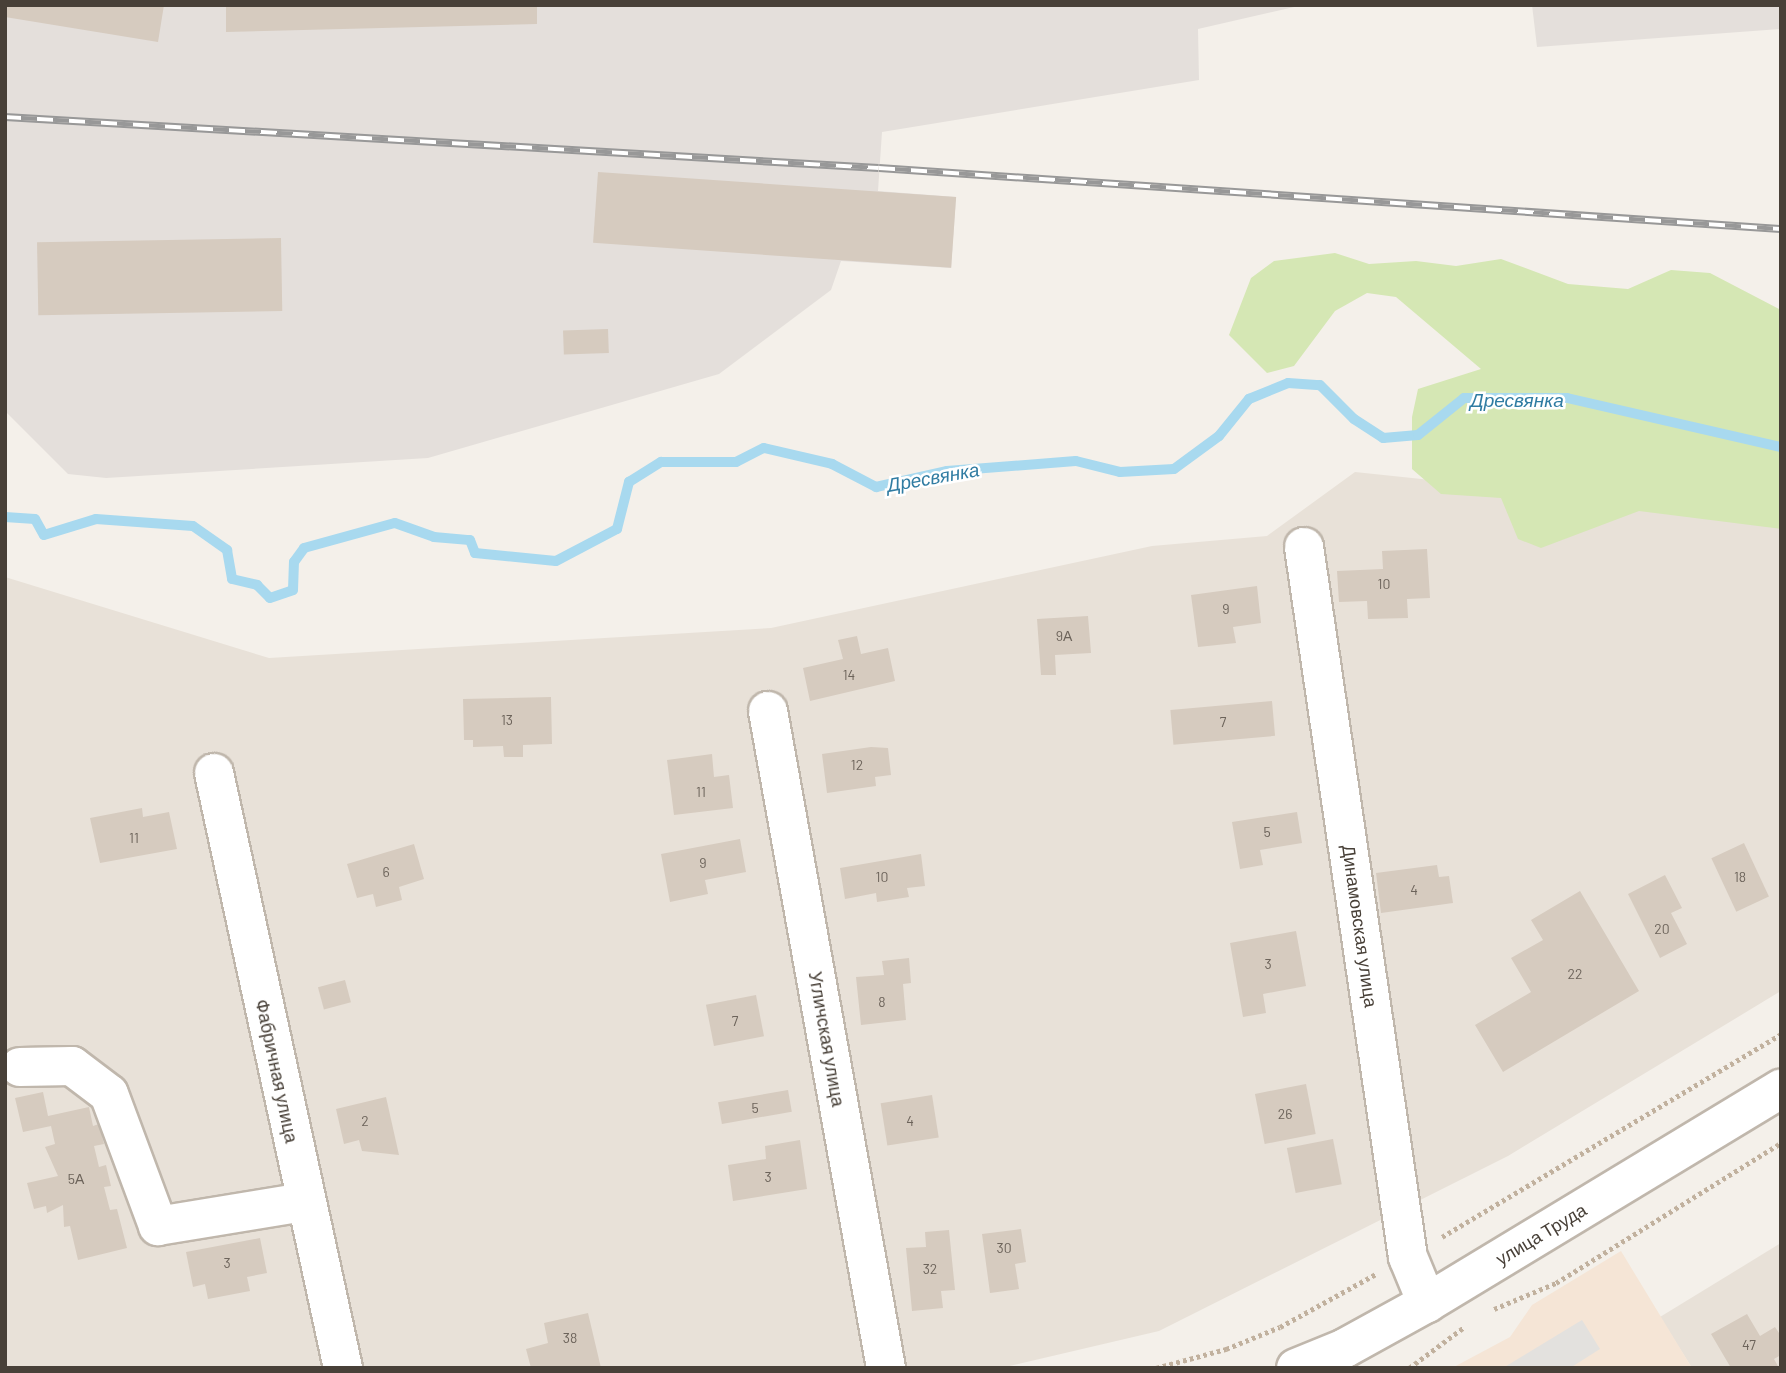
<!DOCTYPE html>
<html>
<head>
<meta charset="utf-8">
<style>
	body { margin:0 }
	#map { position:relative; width:1786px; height:1373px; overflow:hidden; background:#f4f0ea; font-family:Barlow,sans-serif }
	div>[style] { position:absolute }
	.residential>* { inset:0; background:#e8e1d8 }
	.commercial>* { inset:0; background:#f5e5d6 }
	.industrial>* { inset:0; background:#e4dfdb }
	.green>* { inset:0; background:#d5e7b4 }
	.parking>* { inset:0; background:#e3e1de }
	.stream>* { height:10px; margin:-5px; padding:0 5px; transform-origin:5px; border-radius:5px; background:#a8d9ef }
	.building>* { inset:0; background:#d6cbbf; transform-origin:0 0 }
	.path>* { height:4.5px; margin-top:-2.25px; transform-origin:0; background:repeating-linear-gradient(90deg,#c1b19e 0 3.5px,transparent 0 7px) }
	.roads { filter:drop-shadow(2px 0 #c0b7ac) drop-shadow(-2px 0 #c0b7ac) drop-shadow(0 2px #c0b7ac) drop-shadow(0 -2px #c0b7ac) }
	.minor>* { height:38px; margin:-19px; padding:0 19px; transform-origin:19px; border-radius:19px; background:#fff }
	.rail>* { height:8px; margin-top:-4px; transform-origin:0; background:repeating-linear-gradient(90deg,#fff 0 16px,#989898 0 32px); box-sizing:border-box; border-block:2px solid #989898 }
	span { translate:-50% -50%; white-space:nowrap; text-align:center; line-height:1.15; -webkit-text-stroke:5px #fff; paint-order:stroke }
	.number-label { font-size:14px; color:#6c635a }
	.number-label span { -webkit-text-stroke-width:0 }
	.street-label { font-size:18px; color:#484038 }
	.water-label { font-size:19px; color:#307ca2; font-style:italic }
	.frame { position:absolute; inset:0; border:7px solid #484038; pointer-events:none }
</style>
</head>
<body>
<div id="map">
	<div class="residential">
		<div style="clip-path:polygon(1355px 472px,1781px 517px,1781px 991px,1508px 1156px,1159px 1331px,1001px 1368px,5px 1368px,5px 577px,269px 658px,771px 628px,1152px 546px,1267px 536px)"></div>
		<div style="clip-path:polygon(1781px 1243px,1781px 1368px,1692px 1368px,1660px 1317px)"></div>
	</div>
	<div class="commercial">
		<div style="clip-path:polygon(1621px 1251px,1692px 1368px,1452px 1368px,1510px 1337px,1532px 1305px)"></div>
	</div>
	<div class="industrial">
		<div style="clip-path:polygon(5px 5px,1303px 5px,1198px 29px,1199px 80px,882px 132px,878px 191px,956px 197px,951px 268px,841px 261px,831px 290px,719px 374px,428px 458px,106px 478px,68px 474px,5px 411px)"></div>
		<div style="clip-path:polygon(1532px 5px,1781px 5px,1781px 29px,1537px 47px)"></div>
	</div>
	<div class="green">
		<div style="clip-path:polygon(1335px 253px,1369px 264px,1416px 261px,1456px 266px,1501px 259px,1568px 284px,1628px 289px,1671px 270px,1710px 273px,1781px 310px,1781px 529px,1639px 511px,1541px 548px,1518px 539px,1501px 498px,1441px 494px,1412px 469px,1412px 417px,1418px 389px,1481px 369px,1396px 297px,1367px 293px,1335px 311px,1294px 366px,1267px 373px,1229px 335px,1251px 278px,1274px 261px)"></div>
	</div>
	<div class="parking">
		<div style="clip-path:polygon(1582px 1320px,1600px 1349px,1570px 1368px,1503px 1368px)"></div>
	</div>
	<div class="stream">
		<div style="left:5px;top:517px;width:30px;rotate:4deg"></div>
		<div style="left:35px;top:519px;width:18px;rotate:61deg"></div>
		<div style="left:44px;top:535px;width:54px;rotate:-17.1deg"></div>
		<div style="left:96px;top:519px;width:97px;rotate:4.1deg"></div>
		<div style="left:193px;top:526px;width:42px;rotate:35.2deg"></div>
		<div style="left:227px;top:550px;width:29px;rotate:80deg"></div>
		<div style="left:232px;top:579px;width:26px;rotate:13deg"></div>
		<div style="left:257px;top:585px;width:18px;rotate:45deg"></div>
		<div style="left:270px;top:598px;width:24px;rotate:-19deg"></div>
		<div style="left:293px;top:590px;width:28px;rotate:-88deg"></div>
		<div style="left:294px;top:562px;width:17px;rotate:-54deg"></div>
		<div style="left:304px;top:548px;width:94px;rotate:-15.4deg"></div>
		<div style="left:395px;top:523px;width:41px;rotate:19.7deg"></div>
		<div style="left:434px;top:537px;width:36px;rotate:5deg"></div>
		<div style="left:470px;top:540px;width:14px;rotate:69deg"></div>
		<div style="left:475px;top:553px;width:81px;rotate:5.6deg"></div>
		<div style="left:556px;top:561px;width:69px;rotate:-27.7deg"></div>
		<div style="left:617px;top:529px;width:49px;rotate:-75.7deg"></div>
		<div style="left:629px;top:482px;width:38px;rotate:-32deg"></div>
		<div style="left:661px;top:462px;width:75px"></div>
		<div style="left:736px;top:462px;width:31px;rotate:-27deg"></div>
		<div style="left:764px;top:448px;width:70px;rotate:13.2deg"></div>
		<div style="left:832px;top:464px;width:50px;rotate:27.6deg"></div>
		<div style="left:876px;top:487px;width:73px;rotate:-12.7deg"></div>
		<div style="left:947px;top:471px;width:129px;rotate:-4.4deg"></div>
		<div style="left:1076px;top:461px;width:45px;rotate:14deg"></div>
		<div style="left:1120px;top:472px;width:54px;rotate:-3.2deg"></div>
		<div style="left:1174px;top:469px;width:56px;rotate:-36.3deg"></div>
		<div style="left:1219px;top:436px;width:48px;rotate:-51deg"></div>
		<div style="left:1249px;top:399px;width:42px;rotate:-22.3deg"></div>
		<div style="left:1288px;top:383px;width:32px;rotate:4deg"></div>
		<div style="left:1320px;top:385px;width:48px;rotate:45deg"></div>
		<div style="left:1354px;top:419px;width:35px;rotate:33deg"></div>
		<div style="left:1383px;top:438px;width:35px;rotate:-5deg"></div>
		<div style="left:1418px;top:435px;width:59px;rotate:-38.8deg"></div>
		<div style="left:1464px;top:398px;width:103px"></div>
		<div style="left:1567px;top:398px;width:220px;rotate:12.9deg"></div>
	</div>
	<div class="building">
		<div style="clip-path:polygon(5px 5px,164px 5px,158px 42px,5px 17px)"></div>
		<div style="clip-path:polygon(226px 5px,537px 5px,537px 24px,226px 32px)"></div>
		<div style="left:598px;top:172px;width:359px;height:71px;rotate:4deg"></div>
		<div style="left:281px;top:238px;width:73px;height:244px;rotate:89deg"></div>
		<div style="left:608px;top:329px;width:24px;height:45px;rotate:88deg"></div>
		<div style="clip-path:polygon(1427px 549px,1430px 598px,1407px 599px,1408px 618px,1368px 619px,1367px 601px,1339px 602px,1337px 571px,1383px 569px,1382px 551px)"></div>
		<div style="clip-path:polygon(1257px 586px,1261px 623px,1233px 627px,1236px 643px,1198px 647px,1191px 595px)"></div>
		<div style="clip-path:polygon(1088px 616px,1091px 653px,1055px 655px,1056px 675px,1041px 675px,1037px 619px)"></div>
		<div style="clip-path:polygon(857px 636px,861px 654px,888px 648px,895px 681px,810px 701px,803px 668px,843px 659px,838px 640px)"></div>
		<div style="clip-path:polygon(551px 697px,552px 744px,523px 745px,523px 757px,504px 757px,503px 746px,473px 747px,473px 740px,464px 740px,463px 699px)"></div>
		<div style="left:1272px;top:701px;width:35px;height:102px;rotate:85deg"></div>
		<div style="clip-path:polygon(871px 747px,888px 748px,891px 775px,875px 777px,876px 786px,827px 793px,822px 754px)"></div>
		<div style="clip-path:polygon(712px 754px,714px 777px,729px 775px,733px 808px,674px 815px,667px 760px)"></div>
		<div style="clip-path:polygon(142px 808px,143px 817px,169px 812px,177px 849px,100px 863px,90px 818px)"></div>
		<div style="clip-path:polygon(1297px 812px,1302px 843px,1260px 850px,1263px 865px,1240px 869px,1232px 822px)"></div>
		<div style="clip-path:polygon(740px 839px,746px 872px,705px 880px,708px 894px,670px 902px,661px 854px)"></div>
		<div style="left:1744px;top:843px;width:59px;height:36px;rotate:65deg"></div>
		<div style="clip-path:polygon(414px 844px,424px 879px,399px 887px,402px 900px,376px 907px,373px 894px,357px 898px,347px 864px)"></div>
		<div style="clip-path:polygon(921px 854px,925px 886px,907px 888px,909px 897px,877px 902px,876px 893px,845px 899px,840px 868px)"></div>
		<div style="clip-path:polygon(1437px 865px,1439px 877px,1449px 876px,1453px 903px,1381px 913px,1376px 873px)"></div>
		<div style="clip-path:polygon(1665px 875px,1682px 908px,1671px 913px,1687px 944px,1660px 958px,1628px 894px)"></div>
		<div style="clip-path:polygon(1580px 891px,1639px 991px,1503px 1072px,1475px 1025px,1531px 992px,1511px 958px,1543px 940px,1531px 920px)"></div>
		<div style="clip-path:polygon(1296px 931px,1306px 986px,1263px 994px,1266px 1013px,1243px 1017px,1230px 943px)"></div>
		<div style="clip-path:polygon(909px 958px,911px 983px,903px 984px,906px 1020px,861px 1025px,856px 977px,884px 975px,882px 961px)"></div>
		<div style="left:345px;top:980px;width:23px;height:28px;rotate:75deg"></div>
		<div style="left:756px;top:995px;width:42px;height:51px;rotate:79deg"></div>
		<div style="left:1306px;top:1084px;width:51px;height:52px;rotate:79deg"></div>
		<div style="left:788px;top:1090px;width:22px;height:71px;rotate:80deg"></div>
		<div style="clip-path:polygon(43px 1092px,48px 1116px,89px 1107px,93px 1126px,99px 1124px,104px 1144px,94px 1146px,99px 1167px,106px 1165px,111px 1186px,104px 1187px,110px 1210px,117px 1209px,127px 1248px,78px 1260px,70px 1226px,64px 1227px,63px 1205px,47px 1213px,46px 1206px,34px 1209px,27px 1183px,58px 1176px,45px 1147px,55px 1144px,51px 1126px,23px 1132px,15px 1098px)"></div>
		<div style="left:932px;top:1095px;width:43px;height:52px;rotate:81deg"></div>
		<div style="clip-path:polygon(386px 1097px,399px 1155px,362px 1151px,359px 1140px,344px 1144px,336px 1109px)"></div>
		<div style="left:1333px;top:1139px;width:46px;height:47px;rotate:79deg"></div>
		<div style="clip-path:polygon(800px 1140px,807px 1189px,733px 1201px,728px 1165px,766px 1159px,765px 1146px)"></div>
		<div style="clip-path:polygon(1021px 1229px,1026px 1262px,1015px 1264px,1019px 1289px,990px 1293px,982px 1234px)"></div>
		<div style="clip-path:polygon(949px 1230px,955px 1290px,941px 1291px,943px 1308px,912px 1311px,906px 1248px,926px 1247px,925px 1232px)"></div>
		<div style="clip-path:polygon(260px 1238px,267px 1273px,247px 1277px,250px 1291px,208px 1299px,205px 1284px,193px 1287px,186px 1252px)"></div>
		<div style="clip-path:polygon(588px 1313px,601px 1368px,531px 1368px,526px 1349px,548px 1343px,544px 1323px)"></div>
		<div style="clip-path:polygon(1747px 1314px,1760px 1336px,1775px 1327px,1781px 1336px,1781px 1355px,1774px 1359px,1779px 1368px,1731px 1368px,1711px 1334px)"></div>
	</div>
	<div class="path">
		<div style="left:1442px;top:1237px;width:395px;rotate:-30.9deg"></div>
		<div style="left:1494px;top:1309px;width:67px;rotate:-22.8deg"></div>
		<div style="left:1556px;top:1283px;width:265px;rotate:-31.9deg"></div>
		<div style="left:1156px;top:1368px;width:73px;rotate:-15.2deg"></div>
		<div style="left:1226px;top:1349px;width:58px;rotate:-22.2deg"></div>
		<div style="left:1280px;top:1327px;width:110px;rotate:-28.9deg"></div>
		<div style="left:1409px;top:1368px;width:67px;rotate:-36.5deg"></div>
	</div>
	<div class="roads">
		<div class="minor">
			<div style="left:1304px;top:547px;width:718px;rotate:81.67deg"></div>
			<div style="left:1408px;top:1257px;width:50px;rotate:67.6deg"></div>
			<div style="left:768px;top:711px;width:668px;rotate:79.82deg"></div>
			<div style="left:214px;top:773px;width:609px;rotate:77.77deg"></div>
			<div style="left:20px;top:1067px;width:52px;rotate:-1.1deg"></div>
			<div style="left:72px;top:1066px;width:46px;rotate:37.1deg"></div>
			<div style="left:109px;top:1094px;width:141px;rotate:69.6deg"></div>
			<div style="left:158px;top:1226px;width:149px;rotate:-9.3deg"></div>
			<div style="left:1296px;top:1368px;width:53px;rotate:-22.2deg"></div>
			<div style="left:1345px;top:1348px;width:94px;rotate:-28.8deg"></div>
			<div style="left:1427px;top:1303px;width:414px;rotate:-31.2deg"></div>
		</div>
	</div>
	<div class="rail">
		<div style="left:5px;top:117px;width:875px;rotate:3.34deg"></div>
		<div style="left:879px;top:168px;width:904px;rotate:3.87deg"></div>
	</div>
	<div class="number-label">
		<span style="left:1384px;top:584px">10</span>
		<span style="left:1226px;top:609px">9</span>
		<span style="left:1064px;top:636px">9А</span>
		<span style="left:849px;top:675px">14</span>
		<span style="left:507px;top:720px">13</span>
		<span style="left:1223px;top:722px">7</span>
		<span style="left:857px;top:765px">12</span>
		<span style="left:701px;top:792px">11</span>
		<span style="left:1267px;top:832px">5</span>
		<span style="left:134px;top:838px">11</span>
		<span style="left:703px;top:863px">9</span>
		<span style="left:386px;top:872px">6</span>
		<span style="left:882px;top:877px">10</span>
		<span style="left:1740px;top:877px">18</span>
		<span style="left:1414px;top:890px">4</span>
		<span style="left:1662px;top:929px">20</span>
		<span style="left:1268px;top:964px">3</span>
		<span style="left:1575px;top:974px">22</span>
		<span style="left:882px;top:1002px">8</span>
		<span style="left:735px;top:1021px">7</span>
		<span style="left:755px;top:1108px">5</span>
		<span style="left:1285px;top:1114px">26</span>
		<span style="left:365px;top:1121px">2</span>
		<span style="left:910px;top:1121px">4</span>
		<span style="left:768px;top:1177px">3</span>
		<span style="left:76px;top:1179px">5А</span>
		<span style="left:1004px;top:1248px">30</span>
		<span style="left:227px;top:1263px">3</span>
		<span style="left:930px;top:1269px">32</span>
		<span style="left:570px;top:1338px">38</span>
		<span style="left:1749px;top:1345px">47</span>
	</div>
	<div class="street-label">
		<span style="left:1360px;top:926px;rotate:82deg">Динамовская улица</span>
		<span style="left:827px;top:1039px;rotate:80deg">Угличская улица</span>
		<span style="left:277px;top:1071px;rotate:78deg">Фабричная улица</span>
		<span style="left:1541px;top:1234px;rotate:-31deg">улица Труда</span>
	</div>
	<div class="water-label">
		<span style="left:1517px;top:400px">Дресвянка</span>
		<span style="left:933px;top:477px;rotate:-10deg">Дресвянка</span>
	</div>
	<div class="frame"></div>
</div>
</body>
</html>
